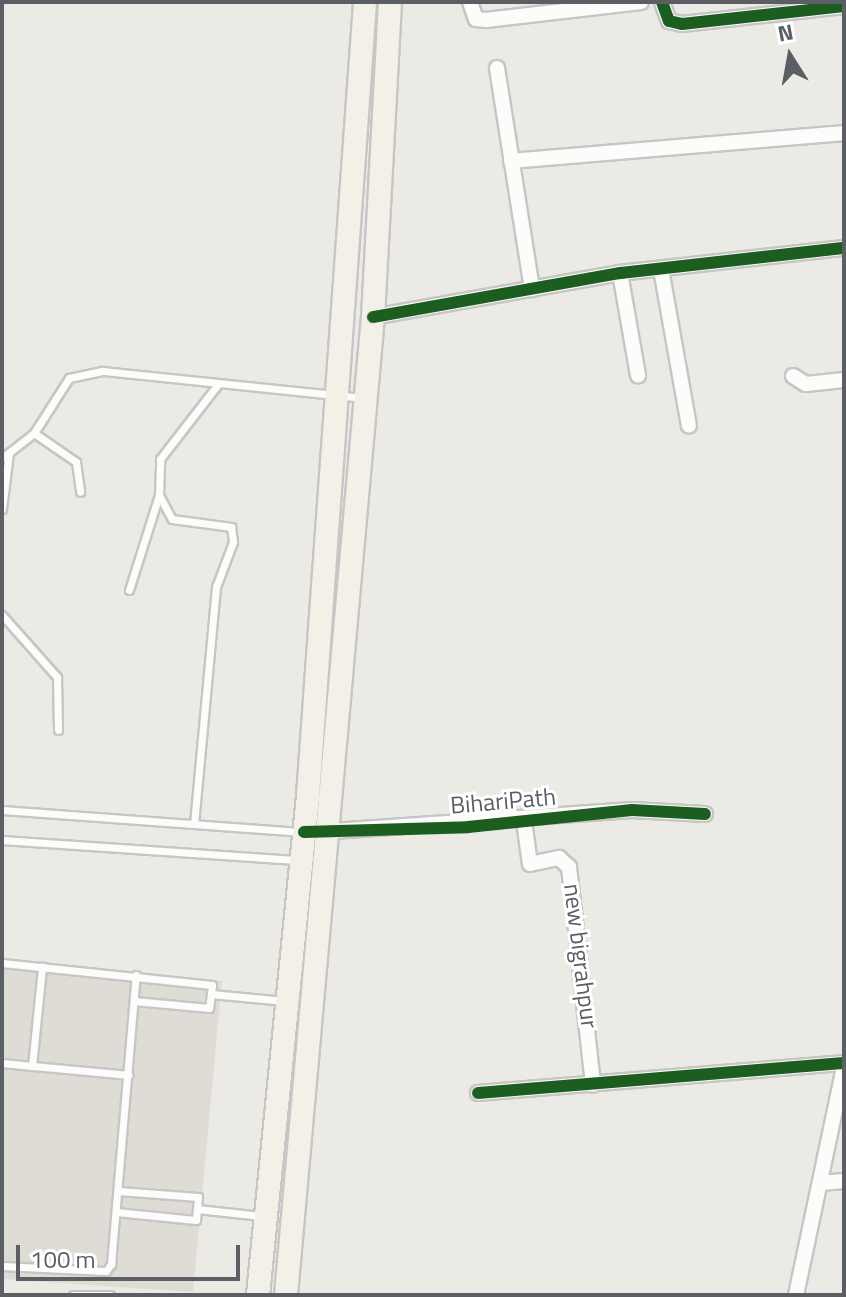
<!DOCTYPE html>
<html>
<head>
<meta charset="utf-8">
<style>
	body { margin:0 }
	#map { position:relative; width:846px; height:1297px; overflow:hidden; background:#ebeae5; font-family:"Titillium Web",sans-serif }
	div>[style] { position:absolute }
	.education>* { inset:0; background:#dedcd5 }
	.roads { filter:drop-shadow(2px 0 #c6c6c6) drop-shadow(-2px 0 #c6c6c6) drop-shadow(0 2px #c6c6c6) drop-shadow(0 -2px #c6c6c6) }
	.lane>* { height:7px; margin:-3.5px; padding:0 3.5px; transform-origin:3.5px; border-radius:3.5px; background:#fcfcfb }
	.street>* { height:14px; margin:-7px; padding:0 7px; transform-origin:7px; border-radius:7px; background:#fcfcfb }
	.primary>* { height:22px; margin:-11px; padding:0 11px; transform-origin:11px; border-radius:11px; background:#f2f0e7 }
	.cycleway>* { height:12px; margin:-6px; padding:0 6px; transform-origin:6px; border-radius:6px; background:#1b5e20 }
	span { translate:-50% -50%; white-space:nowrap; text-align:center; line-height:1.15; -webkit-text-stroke:6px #fff; paint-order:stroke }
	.street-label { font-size:24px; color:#5b5e63 }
	.frame { position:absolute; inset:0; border:4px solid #5b5e63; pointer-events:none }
	.north { position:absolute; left:750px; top:16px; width:80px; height:80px; -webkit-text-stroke:6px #fff; paint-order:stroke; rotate:349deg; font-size:22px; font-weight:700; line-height:32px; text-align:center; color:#5b5e63 }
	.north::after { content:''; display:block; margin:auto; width:28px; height:36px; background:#5b5e63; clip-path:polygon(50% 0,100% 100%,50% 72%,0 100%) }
	.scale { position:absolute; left:16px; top:1245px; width:224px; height:36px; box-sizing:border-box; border:4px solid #5b5e63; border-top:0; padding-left:10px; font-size:24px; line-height:28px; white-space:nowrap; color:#5b5e63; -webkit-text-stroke:6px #fff; paint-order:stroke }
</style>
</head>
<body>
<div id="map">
	<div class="education">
		<div style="clip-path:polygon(2px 958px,222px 981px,193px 1292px,2px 1279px)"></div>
	</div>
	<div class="roads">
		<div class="lane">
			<div style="left:34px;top:433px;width:51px;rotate:34.6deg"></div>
			<div style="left:76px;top:462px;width:30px;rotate:82deg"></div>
			<div style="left:2px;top:458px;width:41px;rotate:-38deg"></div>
			<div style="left:34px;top:433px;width:65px;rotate:-57.5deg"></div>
			<div style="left:69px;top:378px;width:35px;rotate:-12deg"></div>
			<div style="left:103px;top:371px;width:261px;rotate:5.9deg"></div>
			<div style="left:159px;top:495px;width:27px;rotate:62deg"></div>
			<div style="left:172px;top:519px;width:60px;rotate:7.7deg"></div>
			<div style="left:231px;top:527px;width:15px;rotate:82deg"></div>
			<div style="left:233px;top:542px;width:48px;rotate:110.7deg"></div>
			<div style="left:216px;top:587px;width:238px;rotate:95.3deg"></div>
			<div style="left:2px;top:509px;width:56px;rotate:-82.9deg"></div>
			<div style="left:129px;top:590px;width:100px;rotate:-72.5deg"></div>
			<div style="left:159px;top:495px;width:36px;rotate:-88deg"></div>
			<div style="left:160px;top:459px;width:96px;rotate:-52.2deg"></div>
			<div style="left:2px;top:615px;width:83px;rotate:48.4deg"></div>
			<div style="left:57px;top:677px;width:53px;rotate:88.9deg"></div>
			<div style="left:2px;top:810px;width:302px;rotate:4.2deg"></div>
			<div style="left:2px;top:840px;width:298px;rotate:3.9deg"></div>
			<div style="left:2px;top:963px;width:211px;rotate:6deg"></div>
			<div style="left:212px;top:985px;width:23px;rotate:97deg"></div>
			<div style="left:209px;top:1008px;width:75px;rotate:-174.7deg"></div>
			<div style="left:211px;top:994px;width:74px;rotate:5.4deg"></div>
			<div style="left:2px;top:1063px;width:127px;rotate:5.4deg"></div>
			<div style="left:32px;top:1066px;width:100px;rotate:-84.2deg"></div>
			<div style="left:197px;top:1209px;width:65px;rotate:6.1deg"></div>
			<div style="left:116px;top:1212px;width:80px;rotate:5.7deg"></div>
			<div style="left:196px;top:1220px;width:23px;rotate:-85deg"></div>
			<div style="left:198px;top:1197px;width:80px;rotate:-175.7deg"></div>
			<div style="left:2px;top:1266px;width:104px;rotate:2.8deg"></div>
			<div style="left:106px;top:1271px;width:9px;rotate:-54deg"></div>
			<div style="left:111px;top:1264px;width:290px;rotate:-85.1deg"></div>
			<div style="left:73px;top:1295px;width:37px"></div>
		</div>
		<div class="street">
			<div style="left:470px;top:2px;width:18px;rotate:71deg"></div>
			<div style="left:476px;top:19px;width:10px;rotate:6deg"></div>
			<div style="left:486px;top:20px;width:156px;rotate:-6.6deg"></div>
			<div style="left:662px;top:2px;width:20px;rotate:70deg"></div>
			<div style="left:669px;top:21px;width:13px;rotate:13deg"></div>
			<div style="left:682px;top:24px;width:163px;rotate:-6.3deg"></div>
			<div style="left:497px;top:68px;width:224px;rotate:81deg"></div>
			<div style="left:511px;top:161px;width:334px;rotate:-4.8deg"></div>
			<div style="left:661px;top:269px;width:159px;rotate:79.9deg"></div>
			<div style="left:620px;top:273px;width:104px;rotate:80deg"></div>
			<div style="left:373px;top:317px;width:251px;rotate:-10.1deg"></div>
			<div style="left:620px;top:273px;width:225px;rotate:-6.4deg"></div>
			<div style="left:793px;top:376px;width:15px;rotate:32deg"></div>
			<div style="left:806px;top:384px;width:38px;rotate:-6deg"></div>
			<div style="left:524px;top:821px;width:43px;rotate:82.1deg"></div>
			<div style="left:530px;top:864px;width:30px;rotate:-12deg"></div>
			<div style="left:559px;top:858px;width:13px;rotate:42deg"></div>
			<div style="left:569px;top:867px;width:219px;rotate:83.7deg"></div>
			<div style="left:319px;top:832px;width:314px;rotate:-4deg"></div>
			<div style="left:632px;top:810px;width:73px;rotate:3.1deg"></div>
			<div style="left:478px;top:1093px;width:367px;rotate:-4.7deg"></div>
			<div style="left:820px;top:1183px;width:24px;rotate:-5deg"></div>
			<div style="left:796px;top:1295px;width:232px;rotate:-78.1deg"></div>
		</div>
		<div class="primary">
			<div style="left:258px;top:1295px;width:501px;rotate:-84.28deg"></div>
			<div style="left:308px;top:796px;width:796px;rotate:-85.89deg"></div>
			<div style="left:286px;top:1295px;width:982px;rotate:-84.92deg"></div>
			<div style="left:373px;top:317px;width:315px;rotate:-86.9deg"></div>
		</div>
	</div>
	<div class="cycleway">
		<div style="left:662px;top:2px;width:20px;rotate:70deg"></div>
		<div style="left:669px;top:21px;width:13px;rotate:13deg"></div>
		<div style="left:682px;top:24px;width:163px;rotate:-6.3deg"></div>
		<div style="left:373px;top:317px;width:251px;rotate:-10.1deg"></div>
		<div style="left:620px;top:273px;width:225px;rotate:-6.4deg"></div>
		<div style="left:304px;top:832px;width:164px;rotate:-1.7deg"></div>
		<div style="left:468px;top:827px;width:165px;rotate:-5.9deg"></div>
		<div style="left:632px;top:810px;width:73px;rotate:3.1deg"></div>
		<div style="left:478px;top:1093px;width:367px;rotate:-4.7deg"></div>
	</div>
	<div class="street-label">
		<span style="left:503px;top:801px;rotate:-5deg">BihariPath</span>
		<span style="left:581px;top:956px;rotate:83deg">new bigrahpur</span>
	</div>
	<div class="frame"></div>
	<div class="north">N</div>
	<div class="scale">100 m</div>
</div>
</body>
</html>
